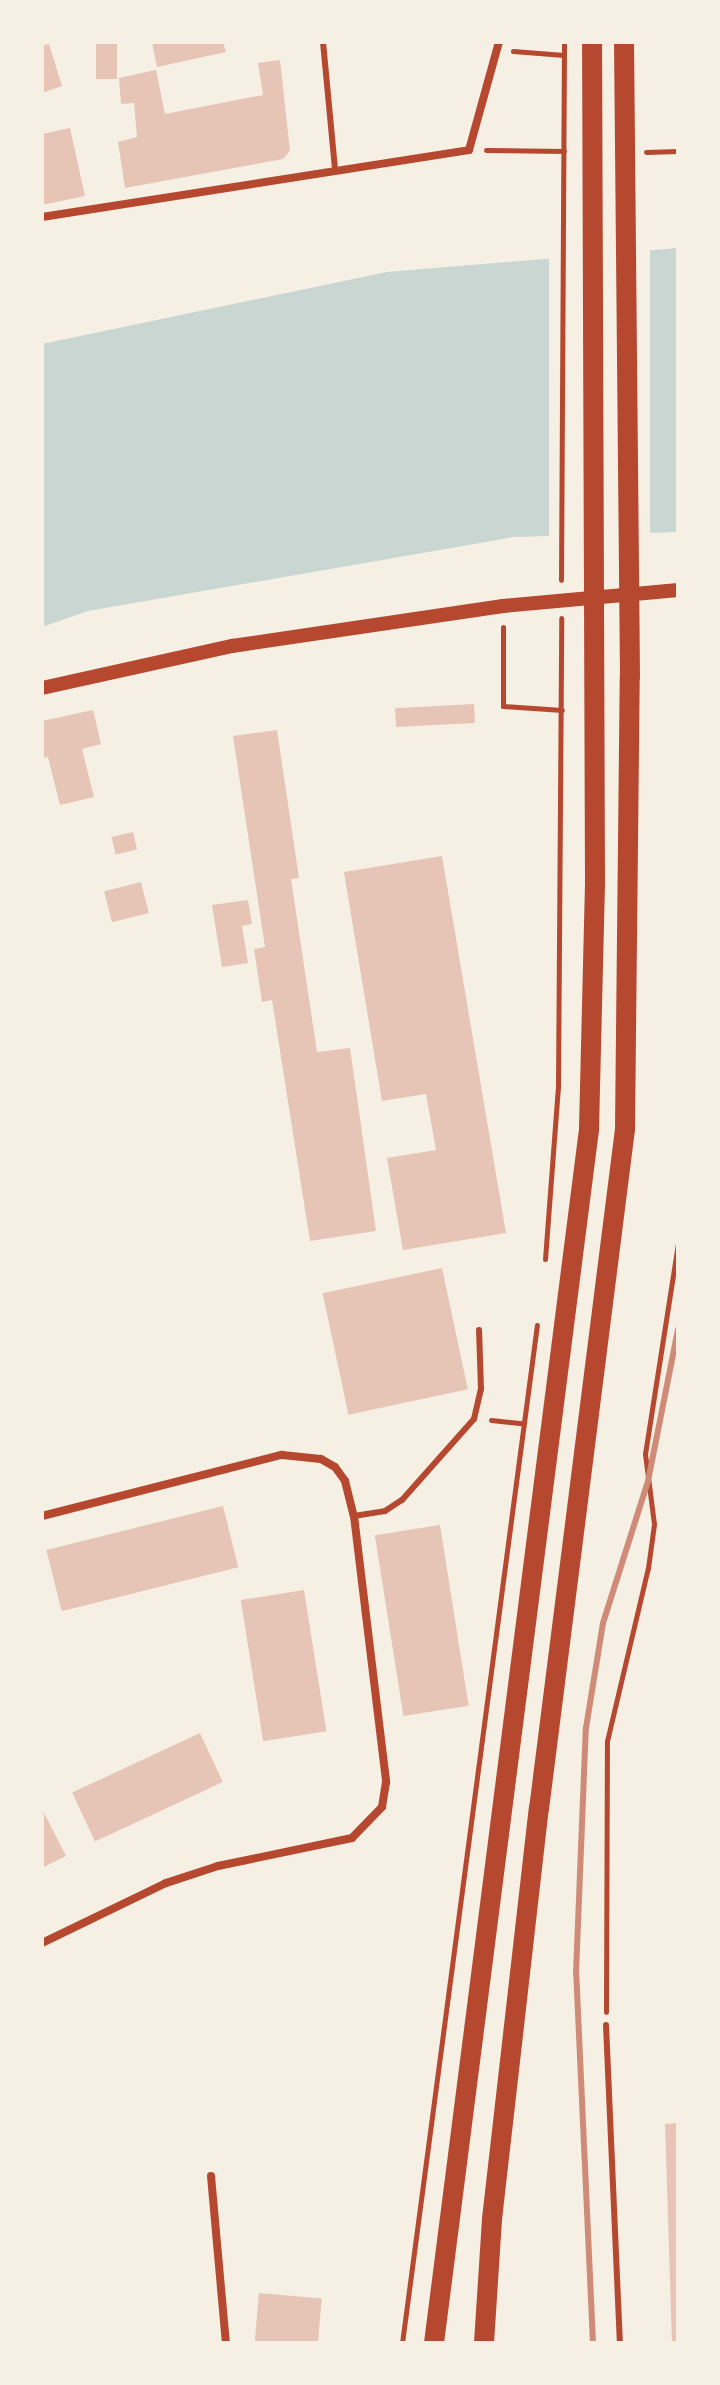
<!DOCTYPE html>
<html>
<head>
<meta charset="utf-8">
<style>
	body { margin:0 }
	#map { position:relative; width:720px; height:2385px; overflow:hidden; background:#f6efe4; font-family:Barlow,sans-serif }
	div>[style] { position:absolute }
	.water>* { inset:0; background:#c9d6d2 }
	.pier>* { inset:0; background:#f6efe4; transform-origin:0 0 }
	.building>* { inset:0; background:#e6c5b7; transform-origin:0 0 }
	.path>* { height:5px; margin:-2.5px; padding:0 2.5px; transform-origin:2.5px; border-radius:2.5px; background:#b5482f }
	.service>* { height:6px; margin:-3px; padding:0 3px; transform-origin:3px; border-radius:3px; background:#b5482f }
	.minor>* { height:8px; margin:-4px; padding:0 4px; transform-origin:4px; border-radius:4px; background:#b5482f }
	.tertiary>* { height:14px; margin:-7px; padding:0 7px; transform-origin:7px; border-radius:7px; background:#b5482f }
	.trunk>* { height:20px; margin:-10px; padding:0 10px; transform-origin:10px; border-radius:10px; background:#b5482f }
	.rail>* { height:6px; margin:-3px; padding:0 3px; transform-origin:3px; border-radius:3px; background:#cf8b77 }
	span { translate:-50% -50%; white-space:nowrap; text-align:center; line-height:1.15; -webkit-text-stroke:8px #f6efe4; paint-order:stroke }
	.frame { position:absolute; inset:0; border:44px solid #f6efe4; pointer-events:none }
</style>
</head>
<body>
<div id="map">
	<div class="water">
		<div style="clip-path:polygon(678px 248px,678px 532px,514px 537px,88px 611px,42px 627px,42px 344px,387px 272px)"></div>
	</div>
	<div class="pier">
		<div style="left:650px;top:246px;width:291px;height:101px;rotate:90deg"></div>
	</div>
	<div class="building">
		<div style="left:96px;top:42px;width:21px;height:37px"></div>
		<div style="clip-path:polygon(152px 42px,223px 42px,226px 52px,157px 67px)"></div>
		<div style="clip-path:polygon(49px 44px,62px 86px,42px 93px,42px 46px)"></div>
		<div style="clip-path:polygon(280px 60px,290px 151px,283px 159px,125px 188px,118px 142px,137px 137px,134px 103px,121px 104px,119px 78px,156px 70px,165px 114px,263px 95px,258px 63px)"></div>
		<div style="clip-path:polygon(70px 128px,85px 196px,42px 205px,42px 134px)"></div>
		<div style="left:474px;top:704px;width:19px;height:79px;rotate:87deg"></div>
		<div style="clip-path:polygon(93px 710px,101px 744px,82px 749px,94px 797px,60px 805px,48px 757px,42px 758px,42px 721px)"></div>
		<div style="clip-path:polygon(277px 730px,299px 878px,291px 879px,317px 1052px,350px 1048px,376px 1231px,310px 1241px,272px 1000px,262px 1002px,254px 949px,265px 947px,233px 736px)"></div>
		<div style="left:133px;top:832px;width:18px;height:22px;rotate:77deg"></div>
		<div style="clip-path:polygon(442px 856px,506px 1233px,403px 1250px,387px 1158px,436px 1150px,426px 1094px,382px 1101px,344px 872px)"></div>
		<div style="left:141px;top:882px;width:32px;height:38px;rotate:76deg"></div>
		<div style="clip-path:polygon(248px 900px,252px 924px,242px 926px,248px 963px,222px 967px,212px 905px)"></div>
		<div style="left:442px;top:1268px;width:124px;height:122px;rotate:78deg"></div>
		<div style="left:223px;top:1506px;width:63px;height:182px;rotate:76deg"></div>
		<div style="left:440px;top:1525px;width:183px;height:66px;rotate:81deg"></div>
		<div style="left:304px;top:1590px;width:143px;height:64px;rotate:81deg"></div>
		<div style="left:200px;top:1733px;width:54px;height:141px;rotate:65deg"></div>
		<div style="clip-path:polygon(42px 1809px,66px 1856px,42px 1868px)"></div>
		<div style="clip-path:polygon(678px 2123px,678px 2343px,672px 2343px,665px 2124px)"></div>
		<div style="left:259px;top:2293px;width:63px;height:50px;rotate:5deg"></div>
	</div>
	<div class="path">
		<div style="left:513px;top:51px;width:51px;rotate:4.5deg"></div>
		<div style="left:486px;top:150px;width:78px;rotate:0.7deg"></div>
		<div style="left:646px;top:152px;width:32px;rotate:-2deg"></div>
		<div style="left:561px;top:580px;width:538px;rotate:-89.68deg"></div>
		<div style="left:503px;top:627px;width:79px;rotate:90deg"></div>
		<div style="left:503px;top:706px;width:59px;rotate:3.9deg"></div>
		<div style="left:545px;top:1259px;width:171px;rotate:-85.7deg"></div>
		<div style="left:558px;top:1088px;width:470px;rotate:-89.6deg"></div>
		<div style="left:491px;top:1420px;width:31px;rotate:6deg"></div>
		<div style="left:606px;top:2012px;width:271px;rotate:-89.8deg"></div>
		<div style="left:607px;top:1741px;width:178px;rotate:-76.7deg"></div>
		<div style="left:648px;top:1568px;width:44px;rotate:-82.2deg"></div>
		<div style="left:654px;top:1524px;width:71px;rotate:-97.3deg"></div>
		<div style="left:645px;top:1454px;width:214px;rotate:-81.1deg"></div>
		<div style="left:402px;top:2343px;width:1027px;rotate:-82.45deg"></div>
	</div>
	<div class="service">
		<div style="left:323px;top:42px;width:127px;rotate:84.6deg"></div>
		<div style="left:354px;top:1516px;width:31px;rotate:-9deg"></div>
		<div style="left:385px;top:1511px;width:20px;rotate:-33deg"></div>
		<div style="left:402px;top:1500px;width:108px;rotate:-48.4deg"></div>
		<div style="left:474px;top:1419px;width:31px;rotate:-77deg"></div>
		<div style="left:481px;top:1389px;width:59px;rotate:-91.9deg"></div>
		<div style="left:606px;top:2025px;width:318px;rotate:87.5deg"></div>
	</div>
	<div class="minor">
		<div style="left:42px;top:217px;width:432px;rotate:-8.9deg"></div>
		<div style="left:469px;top:150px;width:112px;rotate:-74.5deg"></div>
		<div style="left:42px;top:1516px;width:248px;rotate:-14.3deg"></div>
		<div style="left:282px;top:1455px;width:39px;rotate:6deg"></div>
		<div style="left:321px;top:1459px;width:16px;rotate:30deg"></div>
		<div style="left:335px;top:1467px;width:17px;rotate:54deg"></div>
		<div style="left:345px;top:1481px;width:36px;rotate:76deg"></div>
		<div style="left:354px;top:1516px;width:268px;rotate:83.1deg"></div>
		<div style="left:386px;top:1782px;width:25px;rotate:99deg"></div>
		<div style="left:382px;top:1807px;width:43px;rotate:134.1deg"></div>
		<div style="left:352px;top:1838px;width:137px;rotate:168.2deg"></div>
		<div style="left:218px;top:1866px;width:55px;rotate:161.9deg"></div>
		<div style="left:166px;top:1883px;width:138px;rotate:154.2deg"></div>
		<div style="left:211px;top:2176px;width:168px;rotate:84.9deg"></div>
	</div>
	<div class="tertiary">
		<div style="left:42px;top:688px;width:195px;rotate:-12.5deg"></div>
		<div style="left:232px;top:646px;width:274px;rotate:-8.4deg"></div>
		<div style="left:503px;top:606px;width:176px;rotate:-5.2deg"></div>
	</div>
	<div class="trunk">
		<div style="left:434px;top:2343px;width:1224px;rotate:-82.72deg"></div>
		<div style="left:589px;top:1129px;width:246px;rotate:-88.6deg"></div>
		<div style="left:595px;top:883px;width:841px;rotate:-90.2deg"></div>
		<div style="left:484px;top:2343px;width:124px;rotate:-86.3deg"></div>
		<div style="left:492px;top:2219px;width:413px;rotate:-83.5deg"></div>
		<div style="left:539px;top:1809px;width:685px;rotate:-82.79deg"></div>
		<div style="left:625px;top:1129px;width:453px;rotate:-89.4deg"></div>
		<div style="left:630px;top:676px;width:634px;rotate:-90.54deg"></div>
	</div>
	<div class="rail">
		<div style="left:593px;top:2343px;width:370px;rotate:-92.6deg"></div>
		<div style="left:576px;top:1973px;width:245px;rotate:-87.7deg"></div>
		<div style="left:586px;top:1728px;width:106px;rotate:-80.8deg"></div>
		<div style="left:603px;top:1623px;width:149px;rotate:-72.4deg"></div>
		<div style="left:648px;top:1481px;width:155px;rotate:-78.8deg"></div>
	</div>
	<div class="frame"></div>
</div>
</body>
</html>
